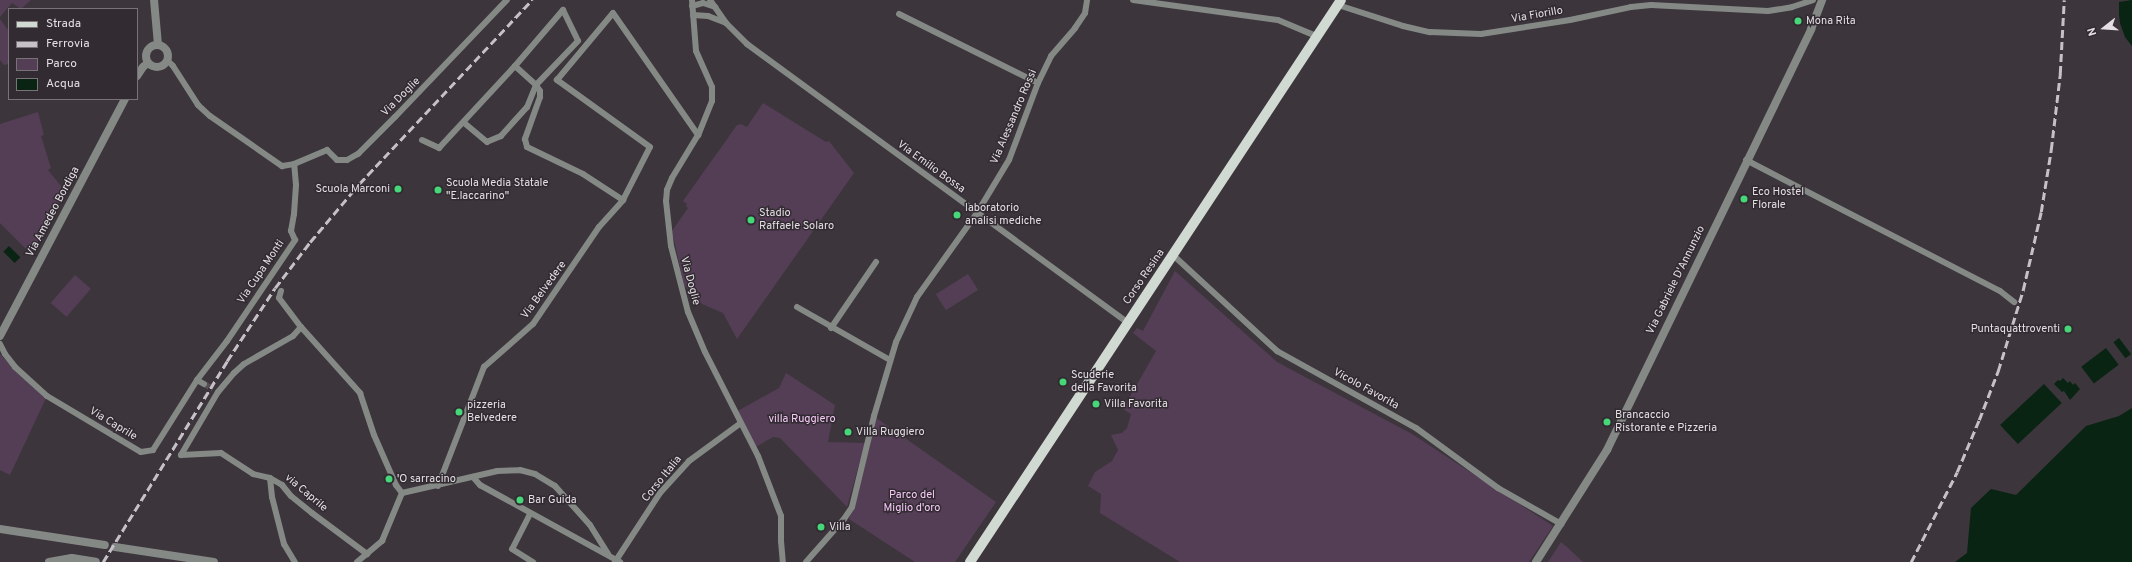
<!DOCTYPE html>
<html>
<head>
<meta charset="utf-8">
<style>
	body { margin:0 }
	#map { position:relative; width:2132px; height:562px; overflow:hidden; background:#3c353c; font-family:Overpass,sans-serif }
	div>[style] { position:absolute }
	.green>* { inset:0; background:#543e55; transform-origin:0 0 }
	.water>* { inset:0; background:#092412; transform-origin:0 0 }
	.minor-tunnel>* { height:6px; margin-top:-3px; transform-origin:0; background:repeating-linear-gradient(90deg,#554e55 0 6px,transparent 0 9px) }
	.minor>* { height:6px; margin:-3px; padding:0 3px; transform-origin:3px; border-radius:3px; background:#848985 }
	.tertiary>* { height:8px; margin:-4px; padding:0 4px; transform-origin:4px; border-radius:4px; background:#848985 }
	.tertiary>.ring { margin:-4px; padding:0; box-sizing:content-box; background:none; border:8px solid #848985; border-radius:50% }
	.primary>* { height:10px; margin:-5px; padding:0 5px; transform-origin:5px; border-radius:5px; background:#d1dad2 }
	.rail>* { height:2.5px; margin-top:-1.25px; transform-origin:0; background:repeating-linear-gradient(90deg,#c6c1c6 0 8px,transparent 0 12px) }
	.dots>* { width:11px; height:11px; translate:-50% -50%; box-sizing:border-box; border:2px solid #322b32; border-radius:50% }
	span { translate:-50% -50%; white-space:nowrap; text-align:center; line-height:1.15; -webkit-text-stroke:3px #322b32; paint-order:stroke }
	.street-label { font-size:11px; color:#e3dfe3 }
	.poi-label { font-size:11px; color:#e3dfe3 }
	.left { translate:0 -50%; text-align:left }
	.right { translate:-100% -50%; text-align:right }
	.park-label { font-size:11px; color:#f7caf8 }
	.legend { position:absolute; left:8px; top:8px; width:130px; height:92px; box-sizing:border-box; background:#322b32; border:1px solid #797379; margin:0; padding:5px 7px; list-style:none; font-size:12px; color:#e3dfe3 }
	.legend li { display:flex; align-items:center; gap:8px; height:20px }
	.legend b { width:20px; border:1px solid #797379 }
	.north { position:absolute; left:2084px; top:8px; width:40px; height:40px; -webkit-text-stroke:3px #322b32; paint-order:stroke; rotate:253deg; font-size:11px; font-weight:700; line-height:16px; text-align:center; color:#e3dfe3 }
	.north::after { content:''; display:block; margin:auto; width:14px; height:18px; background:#e3dfe3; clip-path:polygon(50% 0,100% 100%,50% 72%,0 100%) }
</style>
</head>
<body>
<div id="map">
	<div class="green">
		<div style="clip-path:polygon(0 0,31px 0,21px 9px,12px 3px,0 17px)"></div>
		<div style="clip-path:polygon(0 19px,9px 31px,9px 64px,4px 65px,0 60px)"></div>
		<div style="clip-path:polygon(763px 103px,826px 142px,829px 141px,854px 173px,737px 339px,723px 313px,702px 304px,684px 285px,672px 231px,688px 208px,686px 206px,687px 204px,683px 201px,737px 125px,741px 124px,747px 127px)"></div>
		<div style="clip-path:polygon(38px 112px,44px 135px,41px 136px,51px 168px,48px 170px,65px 191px,31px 254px,0 223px,0 124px)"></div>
		<div style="clip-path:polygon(1175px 271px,1277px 362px,1412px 434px,1553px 526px,1529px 562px,1180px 562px,1100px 513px,1101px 494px,1088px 486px,1095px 472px,1112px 461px,1118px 450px,1111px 435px,1122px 433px,1127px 428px,1131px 414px,1123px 409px,1156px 351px,1133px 333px,1137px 328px,1143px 331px)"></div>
		<div style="left:968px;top:274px;width:19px;height:38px;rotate:58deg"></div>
		<div style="left:75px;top:275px;width:21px;height:37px;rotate:41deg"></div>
		<div style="clip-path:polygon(0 354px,16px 372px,46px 398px,10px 475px,0 470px)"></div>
		<div style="clip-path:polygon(786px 373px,835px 405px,828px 442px,865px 443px,847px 507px,780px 438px,773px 437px,754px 448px,736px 412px,779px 388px)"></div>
		<div style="clip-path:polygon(875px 417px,996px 502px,955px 562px,915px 562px,849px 519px,858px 493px)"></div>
		<div style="clip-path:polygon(1561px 542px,1567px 547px,1583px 562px,1548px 562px)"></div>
	</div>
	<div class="water">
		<div style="clip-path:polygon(2132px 0,2132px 46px,2125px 37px,2120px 23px,2119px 15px,2119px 2px)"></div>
		<div style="left:9px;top:246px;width:16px;height:8px;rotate:45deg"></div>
		<div style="left:2119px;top:338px;width:20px;height:7px;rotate:53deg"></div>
		<div style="left:2106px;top:348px;width:21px;height:31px;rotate:53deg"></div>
		<div style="clip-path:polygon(2063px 378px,2068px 383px,2070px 381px,2073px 385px,2075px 383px,2080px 389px,2070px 400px,2064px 391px,2062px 392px,2054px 384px,2058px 380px,2060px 381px)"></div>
		<div style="left:2044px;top:384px;width:26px;height:60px;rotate:47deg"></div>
		<div style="clip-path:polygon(2132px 408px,2132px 562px,1955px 562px,1967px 553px,1971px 508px,1991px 489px,2016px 495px,2086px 426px,2119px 416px)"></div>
	</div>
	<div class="minor-tunnel">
		<div style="left:204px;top:384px;width:10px;rotate:29deg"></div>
	</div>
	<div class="minor">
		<div style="left:692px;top:0;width:51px;rotate:85.5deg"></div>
		<div style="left:696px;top:51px;width:39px;rotate:66deg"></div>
		<div style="left:712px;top:87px;width:14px;rotate:90deg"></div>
		<div style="left:712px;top:101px;width:37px;rotate:112deg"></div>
		<div style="left:698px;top:135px;width:50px;rotate:121.2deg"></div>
		<div style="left:672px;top:178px;width:13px;rotate:113deg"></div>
		<div style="left:667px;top:190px;width:11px;rotate:95deg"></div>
		<div style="left:666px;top:201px;width:45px;rotate:83.7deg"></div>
		<div style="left:671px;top:246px;width:68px;rotate:75.6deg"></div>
		<div style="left:688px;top:312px;width:43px;rotate:67deg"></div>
		<div style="left:705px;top:352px;width:117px;rotate:63deg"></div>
		<div style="left:758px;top:456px;width:64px;rotate:69deg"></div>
		<div style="left:781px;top:516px;width:25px;rotate:90deg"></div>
		<div style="left:781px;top:541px;width:21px;rotate:85deg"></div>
		<div style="left:710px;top:0;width:28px;rotate:55deg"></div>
		<div style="left:726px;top:23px;width:30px;rotate:45deg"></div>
		<div style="left:747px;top:44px;width:472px;rotate:36.2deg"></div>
		<div style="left:1133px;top:0;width:146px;rotate:7.9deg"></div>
		<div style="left:1278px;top:20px;width:41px;rotate:22.8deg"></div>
		<div style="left:1338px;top:5px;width:68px;rotate:17.9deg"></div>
		<div style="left:1403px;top:26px;width:28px;rotate:13deg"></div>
		<div style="left:1430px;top:32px;width:51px;rotate:2.2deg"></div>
		<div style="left:1481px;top:34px;width:90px;rotate:-8.9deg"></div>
		<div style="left:1570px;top:20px;width:62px;rotate:-12deg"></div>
		<div style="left:1631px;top:7px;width:20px;rotate:-6deg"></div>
		<div style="left:1651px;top:5px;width:117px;rotate:2.9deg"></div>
		<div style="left:1768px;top:11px;width:24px;rotate:-9deg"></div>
		<div style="left:1792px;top:7px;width:22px;rotate:-18deg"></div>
		<div style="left:692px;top:6px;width:11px;rotate:-15deg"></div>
		<div style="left:703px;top:3px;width:13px;rotate:18deg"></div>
		<div style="left:899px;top:14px;width:155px;rotate:26.4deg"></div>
		<div style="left:693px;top:15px;width:15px;rotate:4deg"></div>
		<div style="left:708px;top:16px;width:19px;rotate:21deg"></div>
		<div style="left:168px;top:61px;width:7px;rotate:45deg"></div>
		<div style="left:173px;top:66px;width:46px;rotate:57.3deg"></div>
		<div style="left:198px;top:105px;width:16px;rotate:43deg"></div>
		<div style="left:210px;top:116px;width:88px;rotate:34.8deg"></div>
		<div style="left:282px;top:166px;width:12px;rotate:-9deg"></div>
		<div style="left:294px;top:164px;width:36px;rotate:-23deg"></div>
		<div style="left:327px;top:150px;width:14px;rotate:45deg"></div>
		<div style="left:337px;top:160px;width:10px"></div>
		<div style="left:347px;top:160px;width:13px;rotate:-29deg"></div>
		<div style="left:358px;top:154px;width:52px;rotate:-45deg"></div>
		<div style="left:395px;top:117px;width:162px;rotate:-46.3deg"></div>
		<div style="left:515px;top:66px;width:28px;rotate:42deg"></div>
		<div style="left:536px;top:85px;width:7px;rotate:56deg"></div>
		<div style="left:540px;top:91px;width:6px;rotate:90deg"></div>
		<div style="left:540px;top:97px;width:45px;rotate:109.7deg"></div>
		<div style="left:525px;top:139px;width:8px;rotate:76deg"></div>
		<div style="left:527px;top:147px;width:62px;rotate:25.7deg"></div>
		<div style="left:583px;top:174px;width:48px;rotate:33deg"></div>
		<div style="left:422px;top:140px;width:19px;rotate:25deg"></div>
		<div style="left:439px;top:148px;width:112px;rotate:-47.2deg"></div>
		<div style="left:515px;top:66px;width:74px;rotate:-49.4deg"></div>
		<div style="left:563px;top:10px;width:34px;rotate:64deg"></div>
		<div style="left:578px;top:41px;width:61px;rotate:133.7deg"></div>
		<div style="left:536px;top:85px;width:24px;rotate:112deg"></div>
		<div style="left:527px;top:107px;width:39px;rotate:132deg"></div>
		<div style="left:501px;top:136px;width:15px;rotate:157deg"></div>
		<div style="left:487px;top:142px;width:30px;rotate:-140deg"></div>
		<div style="left:1746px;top:160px;width:286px;rotate:27.3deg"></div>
		<div style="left:2000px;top:291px;width:18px;rotate:38deg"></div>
		<div style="left:1173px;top:255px;width:142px;rotate:42.7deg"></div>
		<div style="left:1277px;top:351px;width:159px;rotate:29deg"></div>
		<div style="left:1416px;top:428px;width:102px;rotate:36.2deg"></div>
		<div style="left:1498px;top:488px;width:73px;rotate:29.7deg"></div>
		<div style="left:281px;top:291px;width:7px;rotate:106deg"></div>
		<div style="left:279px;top:298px;width:36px;rotate:53deg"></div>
		<div style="left:301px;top:327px;width:89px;rotate:48.2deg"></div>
		<div style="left:360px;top:393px;width:44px;rotate:71.6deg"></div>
		<div style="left:374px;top:435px;width:55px;rotate:66.3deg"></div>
		<div style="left:396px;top:485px;width:10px;rotate:53deg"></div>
		<div style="left:797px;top:307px;width:107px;rotate:29.7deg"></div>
		<div style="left:831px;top:328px;width:80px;rotate:-55.7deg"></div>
		<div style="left:0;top:344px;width:11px;rotate:63deg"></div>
		<div style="left:5px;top:354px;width:16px;rotate:52deg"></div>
		<div style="left:15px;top:367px;width:43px;rotate:42.2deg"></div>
		<div style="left:47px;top:396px;width:109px;rotate:30.8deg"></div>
		<div style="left:141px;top:452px;width:12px;rotate:-9deg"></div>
		<div style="left:153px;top:450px;width:83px;rotate:-57.8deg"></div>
		<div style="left:197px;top:380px;width:8px;rotate:30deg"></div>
		<div style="left:197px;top:380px;width:49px;rotate:-52.4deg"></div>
		<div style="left:227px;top:341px;width:122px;rotate:-56deg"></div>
		<div style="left:295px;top:240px;width:10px;rotate:-114deg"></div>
		<div style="left:291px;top:231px;width:17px;rotate:-80deg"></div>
		<div style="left:294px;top:214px;width:29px;rotate:-86deg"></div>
		<div style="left:296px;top:185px;width:21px;rotate:-95deg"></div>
		<div style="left:181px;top:455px;width:40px;rotate:-2.9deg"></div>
		<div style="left:221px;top:453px;width:38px;rotate:33deg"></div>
		<div style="left:253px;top:474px;width:17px;rotate:13deg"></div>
		<div style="left:270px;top:478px;width:14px;rotate:30deg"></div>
		<div style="left:282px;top:485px;width:14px;rotate:51deg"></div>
		<div style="left:291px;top:496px;width:27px;rotate:39deg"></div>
		<div style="left:312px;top:513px;width:69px;rotate:36.7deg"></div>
		<div style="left:181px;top:455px;width:73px;rotate:-59.6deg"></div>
		<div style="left:218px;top:392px;width:25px;rotate:-50deg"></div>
		<div style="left:234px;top:373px;width:13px;rotate:-42deg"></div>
		<div style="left:244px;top:364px;width:56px;rotate:-29.7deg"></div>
		<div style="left:293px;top:336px;width:12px;rotate:-48deg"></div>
		<div style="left:473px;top:477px;width:11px;rotate:49deg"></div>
		<div style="left:480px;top:485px;width:160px;rotate:28.8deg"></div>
		<div style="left:270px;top:478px;width:19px;rotate:84deg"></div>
		<div style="left:272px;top:497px;width:49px;rotate:75.7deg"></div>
		<div style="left:284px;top:544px;width:21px;rotate:59deg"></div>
		<div style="left:438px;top:486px;width:128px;rotate:-68.9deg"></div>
		<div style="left:484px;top:367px;width:65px;rotate:-41.3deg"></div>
		<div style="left:533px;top:324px;width:117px;rotate:-55.8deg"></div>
		<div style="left:599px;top:227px;width:36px;rotate:-48deg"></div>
		<div style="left:623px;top:200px;width:59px;rotate:-63deg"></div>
		<div style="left:650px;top:147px;width:115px;rotate:-144.2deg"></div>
		<div style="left:557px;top:80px;width:87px;rotate:-50.1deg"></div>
		<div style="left:613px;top:13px;width:149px;rotate:55.1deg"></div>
		<div style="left:402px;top:493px;width:98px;rotate:-13deg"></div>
		<div style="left:497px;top:471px;width:23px;rotate:-2deg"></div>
		<div style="left:520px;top:470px;width:16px;rotate:15deg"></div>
		<div style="left:535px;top:474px;width:23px;rotate:31deg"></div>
		<div style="left:555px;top:486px;width:52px;rotate:48.1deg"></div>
		<div style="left:590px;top:525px;width:34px;rotate:58deg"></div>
		<div style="left:530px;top:514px;width:39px;rotate:117deg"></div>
		<div style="left:512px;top:549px;width:25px;rotate:32deg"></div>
		<div style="left:357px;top:562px;width:33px;rotate:-40deg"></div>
		<div style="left:382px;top:541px;width:52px;rotate:-67.4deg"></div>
		<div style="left:615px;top:562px;width:82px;rotate:-56.9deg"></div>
		<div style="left:660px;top:493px;width:43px;rotate:-47.8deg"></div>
		<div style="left:689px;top:461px;width:64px;rotate:-36.2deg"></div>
		<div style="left:806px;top:562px;width:57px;rotate:-48.5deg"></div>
		<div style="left:844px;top:519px;width:14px;rotate:-56deg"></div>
		<div style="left:852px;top:507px;width:94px;rotate:-76.4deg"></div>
		<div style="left:874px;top:416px;width:77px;rotate:-73.4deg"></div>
		<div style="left:896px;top:342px;width:50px;rotate:-65deg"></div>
		<div style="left:917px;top:297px;width:103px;rotate:-54.5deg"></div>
		<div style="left:977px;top:213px;width:62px;rotate:-58.9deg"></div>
		<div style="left:1009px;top:160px;width:82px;rotate:-69.4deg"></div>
		<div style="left:1038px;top:83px;width:30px;rotate:-64deg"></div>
		<div style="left:1051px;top:56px;width:37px;rotate:-49deg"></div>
		<div style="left:1075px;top:28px;width:18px;rotate:-56deg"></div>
		<div style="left:1085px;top:13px;width:13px;rotate:-81deg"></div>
	</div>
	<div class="tertiary">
		<div style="left:154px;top:0;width:45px;rotate:84.9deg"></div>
		<div class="ring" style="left:146px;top:45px;width:14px;height:14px"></div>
		<div style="left:137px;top:76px;width:11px;rotate:-56deg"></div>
		<div style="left:143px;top:67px;width:6px;rotate:-39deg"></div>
		<div style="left:0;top:336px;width:268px;rotate:-62.2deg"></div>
		<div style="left:0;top:529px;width:106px;rotate:8.7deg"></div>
		<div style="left:115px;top:547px;width:100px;rotate:8.6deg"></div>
		<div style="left:49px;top:562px;width:23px;rotate:-10deg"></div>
		<div style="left:72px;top:558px;width:24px;rotate:9deg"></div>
		<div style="left:1536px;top:562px;width:133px;rotate:-57.6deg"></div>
		<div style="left:1607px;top:450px;width:468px;rotate:-64.1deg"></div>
		<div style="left:1811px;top:29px;width:31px;rotate:-69deg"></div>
	</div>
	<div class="primary">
		<div style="left:970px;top:562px;width:673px;rotate:-56.57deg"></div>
	</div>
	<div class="rail">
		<div style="left:103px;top:562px;width:236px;rotate:-58.3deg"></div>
		<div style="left:227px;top:361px;width:87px;rotate:-56.7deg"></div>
		<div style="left:275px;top:288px;width:58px;rotate:-52.7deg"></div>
		<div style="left:310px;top:242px;width:76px;rotate:-49.8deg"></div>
		<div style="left:359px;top:184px;width:253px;rotate:-46.8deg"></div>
		<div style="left:1911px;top:562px;width:101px;rotate:-62.9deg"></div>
		<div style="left:1957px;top:472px;width:56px;rotate:-67.1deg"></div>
		<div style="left:1979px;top:420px;width:53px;rotate:-68.8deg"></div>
		<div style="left:1998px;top:371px;width:85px;rotate:-72.8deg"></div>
		<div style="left:2023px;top:290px;width:80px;rotate:-77deg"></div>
		<div style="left:2041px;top:212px;width:63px;rotate:-80.8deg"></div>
		<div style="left:2051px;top:150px;width:77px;rotate:-83.2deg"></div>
		<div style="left:2060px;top:74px;width:74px;rotate:-86.9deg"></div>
	</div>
	<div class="dots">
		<div style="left:1798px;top:21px;background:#46d779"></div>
		<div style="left:398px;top:189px;background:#46d779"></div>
		<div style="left:438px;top:190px;background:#46d779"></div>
		<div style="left:1744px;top:199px;background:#46d779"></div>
		<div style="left:957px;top:215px;background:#46d779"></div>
		<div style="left:751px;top:220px;background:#46d779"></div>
		<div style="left:2068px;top:329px;background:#46d779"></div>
		<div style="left:1063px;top:382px;background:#46d779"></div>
		<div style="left:1096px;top:404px;background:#46d779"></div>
		<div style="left:459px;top:412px;background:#46d779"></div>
		<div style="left:1607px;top:422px;background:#46d779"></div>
		<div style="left:848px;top:432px;background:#46d779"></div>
		<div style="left:389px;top:479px;background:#46d779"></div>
		<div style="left:520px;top:500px;background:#46d779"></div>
		<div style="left:821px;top:527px;background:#46d779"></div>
	</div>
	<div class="street-label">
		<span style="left:1537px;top:15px;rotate:-10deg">Via Fiorillo</span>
		<span style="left:401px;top:97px;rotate:-45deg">Via Doglie</span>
		<span style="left:1014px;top:117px;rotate:-67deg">Via Alessandro Rossi</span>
		<span style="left:931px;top:167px;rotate:36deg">Via Emilio Bossa</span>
		<span style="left:53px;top:212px;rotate:-62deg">Via Amedeo Bordiga</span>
		<span style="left:261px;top:272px;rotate:-56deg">Via Cupa Monti</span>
		<span style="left:1144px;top:277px;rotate:-56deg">Corso Resina</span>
		<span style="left:1676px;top:280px;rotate:-64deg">Via Gabriele D'Annunzio</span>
		<span style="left:690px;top:281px;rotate:75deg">Via Doglie</span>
		<span style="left:544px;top:290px;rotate:-54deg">Via Belvedere</span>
		<span style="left:1366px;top:389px;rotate:29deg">Vicolo Favorita</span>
		<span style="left:113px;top:424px;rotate:31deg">Via Caprile</span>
		<span style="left:662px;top:479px;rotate:-51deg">Corso Italia</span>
		<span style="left:306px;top:493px;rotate:40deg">via Caprile</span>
	</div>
	<div class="poi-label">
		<span class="left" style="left:1806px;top:21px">Mona Rita</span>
		<span class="left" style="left:446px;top:190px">Scuola Media Statale<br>"E.Iaccarino"</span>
		<span class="right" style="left:390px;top:189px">Scuola Marconi</span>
		<span class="left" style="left:1752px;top:199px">Eco Hostel<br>Florale</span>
		<span class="left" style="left:965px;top:215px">laboratorio<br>analisi mediche</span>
		<span class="left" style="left:759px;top:220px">Stadio<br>Raffaele Solaro</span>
		<span class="right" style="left:2060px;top:329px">Puntaquattroventi</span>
		<span class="left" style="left:1071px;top:382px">Scuderie<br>della Favorita</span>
		<span class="left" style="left:1104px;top:404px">Villa Favorita</span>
		<span class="left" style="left:467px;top:412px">pizzeria<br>Belvedere</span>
		<span class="left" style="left:1615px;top:422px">Brancaccio<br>Ristorante e Pizzeria</span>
		<span class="left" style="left:856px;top:432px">Villa Ruggiero</span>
		<span class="left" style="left:397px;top:479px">'O sarracino</span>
		<span class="left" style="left:528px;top:500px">Bar Guida</span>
		<span class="left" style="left:829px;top:527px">Villa</span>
	</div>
	<div class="park-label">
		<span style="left:802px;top:419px">villa Ruggiero</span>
		<span style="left:912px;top:502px">Parco del<br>Miglio d'oro</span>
	</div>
	<ul class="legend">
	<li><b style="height:5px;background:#d1dad2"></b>Strada</li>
	<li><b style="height:5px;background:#c6c1c6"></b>Ferrovia</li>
	<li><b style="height:11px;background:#543e55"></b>Parco</li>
	<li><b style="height:11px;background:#092412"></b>Acqua</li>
	</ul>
	<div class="north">N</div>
</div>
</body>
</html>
